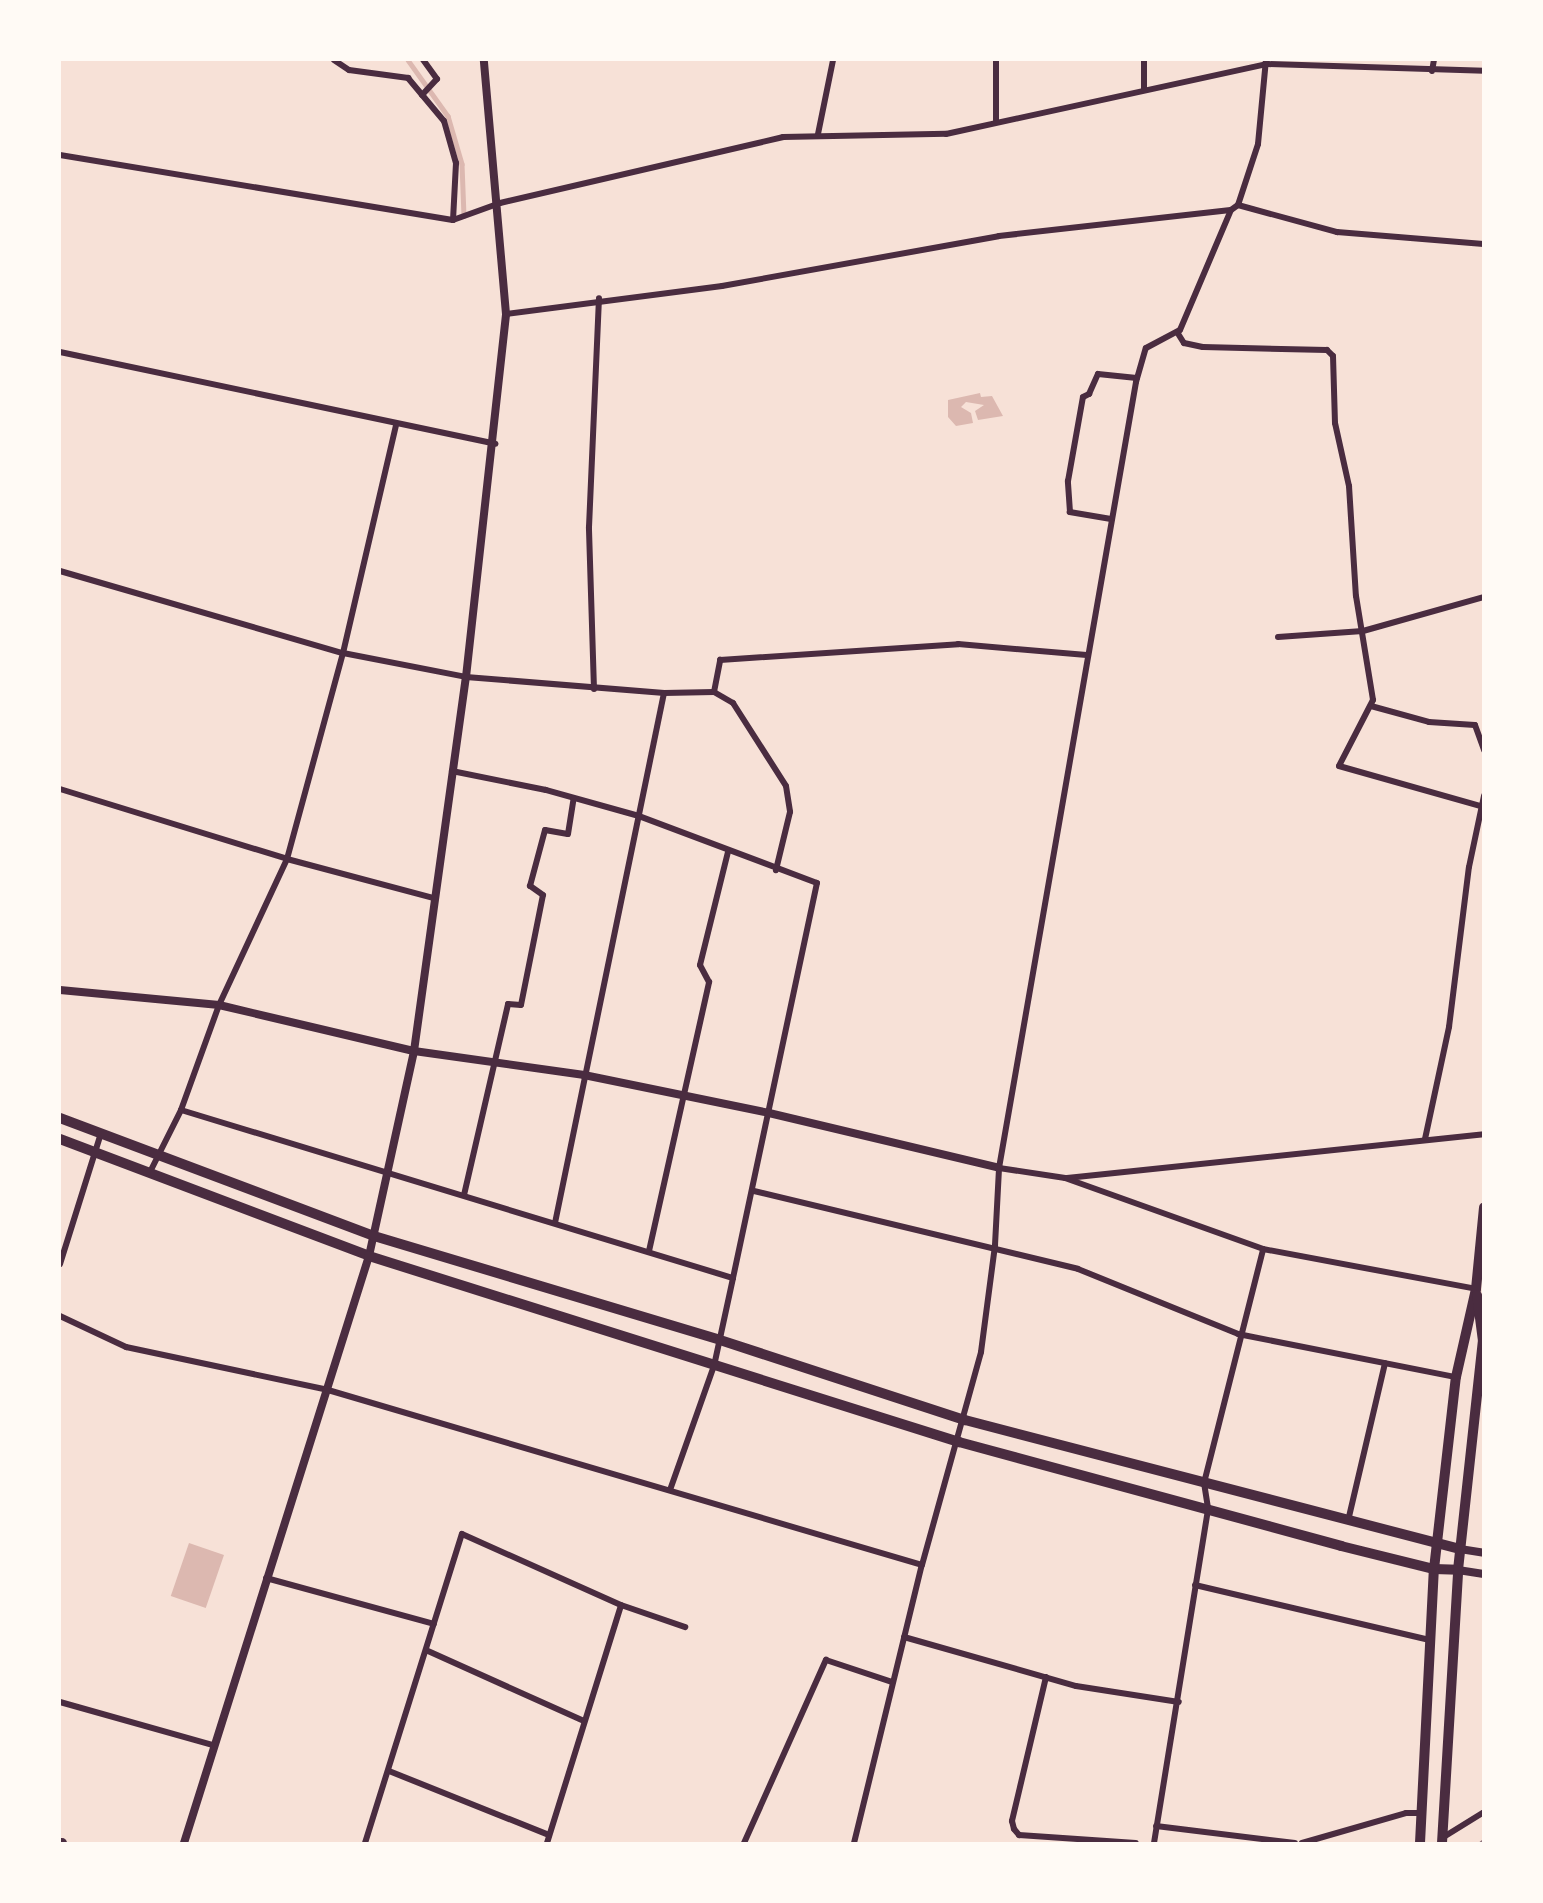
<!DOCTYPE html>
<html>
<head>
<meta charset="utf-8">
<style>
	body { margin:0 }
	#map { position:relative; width:1543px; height:1903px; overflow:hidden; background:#f7e1d7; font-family:"Archivo Narrow",sans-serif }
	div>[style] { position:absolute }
	.water>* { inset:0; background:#dcb8b0; transform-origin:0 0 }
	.stream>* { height:4.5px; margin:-2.25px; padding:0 2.25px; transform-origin:2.25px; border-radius:2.25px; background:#dcb8b0 }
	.minor>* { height:6px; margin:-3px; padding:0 3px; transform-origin:3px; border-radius:3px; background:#4a2c40 }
	.tertiary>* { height:8px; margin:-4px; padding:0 4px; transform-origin:4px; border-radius:4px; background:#4a2c40 }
	.primary>* { height:10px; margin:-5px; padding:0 5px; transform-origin:5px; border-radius:5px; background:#4a2c40 }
	.trunk>* { height:10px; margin:-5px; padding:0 5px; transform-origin:5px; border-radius:5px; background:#4a2c40 }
	.rail>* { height:4.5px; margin:-2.25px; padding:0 2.25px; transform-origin:2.25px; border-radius:2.25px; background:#8f747c }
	span { translate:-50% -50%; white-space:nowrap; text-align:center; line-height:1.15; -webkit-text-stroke:7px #fffaf5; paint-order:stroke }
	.frame { position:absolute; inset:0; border:61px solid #fffaf5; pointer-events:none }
</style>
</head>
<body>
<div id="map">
	<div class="water">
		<div style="clip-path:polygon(980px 393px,981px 397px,992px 396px,1003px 416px,978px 420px,975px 411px,984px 405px,966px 402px,961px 407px,971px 413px,973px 423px,956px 426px,948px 417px,948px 400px)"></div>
		<div style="left:189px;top:1543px;width:37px;height:56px;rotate:19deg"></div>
	</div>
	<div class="stream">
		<div style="left:408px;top:60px;width:69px;rotate:54.5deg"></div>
		<div style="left:448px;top:116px;width:50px;rotate:73.7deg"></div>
		<div style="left:462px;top:164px;width:52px;rotate:87.8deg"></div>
	</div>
	<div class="minor">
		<div style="left:334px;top:60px;width:18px;rotate:34deg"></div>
		<div style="left:349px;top:70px;width:60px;rotate:7.7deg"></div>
		<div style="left:408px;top:78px;width:56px;rotate:50.1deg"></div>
		<div style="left:444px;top:121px;width:44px;rotate:74.1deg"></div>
		<div style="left:456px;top:163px;width:57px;rotate:93deg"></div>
		<div style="left:996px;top:60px;width:60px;rotate:90deg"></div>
		<div style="left:1144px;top:60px;width:30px;rotate:90deg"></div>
		<div style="left:1432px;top:71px;width:11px;rotate:-80deg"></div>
		<div style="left:422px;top:95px;width:22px;rotate:-47deg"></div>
		<div style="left:437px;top:79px;width:24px;rotate:-126deg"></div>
		<div style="left:818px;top:134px;width:76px;rotate:-78.5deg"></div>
		<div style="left:60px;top:155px;width:398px;rotate:9.4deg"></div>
		<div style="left:453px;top:220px;width:50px;rotate:-19.9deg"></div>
		<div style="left:500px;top:203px;width:291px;rotate:-13.1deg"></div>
		<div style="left:783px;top:137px;width:163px;rotate:-1.1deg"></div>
		<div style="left:946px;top:134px;width:329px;rotate:-12.3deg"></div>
		<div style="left:1267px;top:64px;width:217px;rotate:1.8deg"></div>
		<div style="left:1238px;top:205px;width:103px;rotate:15.3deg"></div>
		<div style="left:1337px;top:232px;width:147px;rotate:4.7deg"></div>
		<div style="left:506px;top:314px;width:218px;rotate:-7.4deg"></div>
		<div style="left:722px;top:286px;width:281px;rotate:-10.2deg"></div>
		<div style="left:999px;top:236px;width:233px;rotate:-6.4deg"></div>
		<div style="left:1177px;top:332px;width:13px;rotate:58deg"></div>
		<div style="left:1184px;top:343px;width:19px;rotate:12deg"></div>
		<div style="left:1203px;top:347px;width:124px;rotate:1.4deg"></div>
		<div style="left:1327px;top:350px;width:8px;rotate:45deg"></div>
		<div style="left:1333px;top:356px;width:67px;rotate:88.3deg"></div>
		<div style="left:1335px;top:423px;width:65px;rotate:77.5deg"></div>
		<div style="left:1349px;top:486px;width:110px;rotate:86.4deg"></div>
		<div style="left:1356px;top:596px;width:105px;rotate:80.7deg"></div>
		<div style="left:1373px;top:700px;width:74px;rotate:117.3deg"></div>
		<div style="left:1339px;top:766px;width:151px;rotate:15.8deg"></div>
		<div style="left:60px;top:352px;width:445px;rotate:11.9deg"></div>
		<div style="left:1111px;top:519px;width:42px;rotate:-170.3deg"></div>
		<div style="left:1070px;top:512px;width:31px;rotate:-94deg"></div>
		<div style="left:1068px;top:481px;width:85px;rotate:-79.9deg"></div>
		<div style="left:1083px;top:397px;width:7px;rotate:-27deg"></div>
		<div style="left:1089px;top:394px;width:22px;rotate:-66deg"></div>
		<div style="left:1098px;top:374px;width:39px;rotate:6deg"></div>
		<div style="left:60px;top:571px;width:295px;rotate:16.2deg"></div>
		<div style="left:343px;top:653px;width:125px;rotate:11deg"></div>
		<div style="left:466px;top:677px;width:199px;rotate:4.6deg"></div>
		<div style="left:664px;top:693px;width:50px;rotate:-1.1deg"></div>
		<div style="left:714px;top:692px;width:22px;rotate:30deg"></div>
		<div style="left:733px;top:703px;width:98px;rotate:57.4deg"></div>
		<div style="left:786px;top:786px;width:26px;rotate:81deg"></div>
		<div style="left:790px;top:812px;width:60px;rotate:103.6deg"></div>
		<div style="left:1278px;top:637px;width:85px;rotate:-4deg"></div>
		<div style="left:1363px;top:631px;width:126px;rotate:-15.7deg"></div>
		<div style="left:594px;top:689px;width:162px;rotate:-91.8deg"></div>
		<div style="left:589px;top:527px;width:229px;rotate:-87.5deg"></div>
		<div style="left:714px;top:692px;width:33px;rotate:-79deg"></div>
		<div style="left:720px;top:660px;width:239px;rotate:-3.8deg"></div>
		<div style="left:958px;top:644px;width:129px;rotate:4.9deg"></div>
		<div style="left:1371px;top:706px;width:60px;rotate:15.4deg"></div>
		<div style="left:1429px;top:722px;width:46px;rotate:3.7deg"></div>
		<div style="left:1475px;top:725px;width:27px;rotate:70deg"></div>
		<div style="left:60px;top:789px;width:238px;rotate:17.1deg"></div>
		<div style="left:287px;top:859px;width:152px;rotate:14.9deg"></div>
		<div style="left:181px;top:1110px;width:577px;rotate:16.93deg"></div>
		<div style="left:733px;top:1278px;width:404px;rotate:-78deg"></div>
		<div style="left:817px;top:883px;width:190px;rotate:-159.4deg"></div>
		<div style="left:639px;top:816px;width:97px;rotate:-164.4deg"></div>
		<div style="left:546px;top:790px;width:96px;rotate:-168.6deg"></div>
		<div style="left:1425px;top:1139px;width:115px;rotate:-77.9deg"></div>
		<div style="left:1449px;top:1027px;width:161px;rotate:-82.9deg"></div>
		<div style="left:1469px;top:867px;width:73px;rotate:-78.1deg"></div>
		<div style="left:999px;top:1168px;width:67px;rotate:8.6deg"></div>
		<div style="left:1065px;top:1178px;width:210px;rotate:19.7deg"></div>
		<div style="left:1263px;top:1249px;width:217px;rotate:10.6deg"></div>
		<div style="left:151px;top:1170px;width:67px;rotate:-63.4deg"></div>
		<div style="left:181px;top:1110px;width:112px;rotate:-70.1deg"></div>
		<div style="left:219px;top:1005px;width:161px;rotate:-65deg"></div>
		<div style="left:287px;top:859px;width:213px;rotate:-74.8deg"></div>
		<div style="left:343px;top:653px;width:234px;rotate:-76.9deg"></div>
		<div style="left:1067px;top:1178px;width:419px;rotate:-6deg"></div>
		<div style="left:754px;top:1191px;width:333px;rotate:13.5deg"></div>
		<div style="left:1078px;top:1269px;width:173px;rotate:22.1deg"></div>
		<div style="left:1238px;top:1334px;width:222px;rotate:11.2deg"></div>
		<div style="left:464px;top:1195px;width:196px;rotate:-77deg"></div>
		<div style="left:508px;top:1004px;width:13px;rotate:4deg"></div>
		<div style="left:521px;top:1005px;width:112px;rotate:-78.7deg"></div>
		<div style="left:543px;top:895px;width:16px;rotate:-145deg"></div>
		<div style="left:530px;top:886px;width:58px;rotate:-75deg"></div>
		<div style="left:545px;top:830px;width:23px;rotate:10deg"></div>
		<div style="left:568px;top:834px;width:36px;rotate:-81deg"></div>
		<div style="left:555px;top:1223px;width:541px;rotate:-78.38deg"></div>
		<div style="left:649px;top:1251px;width:276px;rotate:-77.4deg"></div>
		<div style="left:709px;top:982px;width:19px;rotate:-118deg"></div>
		<div style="left:700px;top:965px;width:116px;rotate:-76.1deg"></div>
		<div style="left:60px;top:1264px;width:137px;rotate:-72.6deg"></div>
		<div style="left:60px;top:1316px;width:73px;rotate:25.2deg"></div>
		<div style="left:126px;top:1347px;width:207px;rotate:12deg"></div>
		<div style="left:328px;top:1390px;width:619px;rotate:16.42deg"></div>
		<div style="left:670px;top:1490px;width:132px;rotate:-70.5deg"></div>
		<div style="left:714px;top:1366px;width:90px;rotate:-77.8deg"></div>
		<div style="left:1348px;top:1521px;width:162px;rotate:-76.8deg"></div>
		<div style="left:266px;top:1578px;width:174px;rotate:15.3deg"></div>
		<div style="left:1195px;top:1585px;width:241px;rotate:13.2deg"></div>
		<div style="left:904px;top:1637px;width:179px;rotate:15.9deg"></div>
		<div style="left:1076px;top:1686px;width:104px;rotate:8.8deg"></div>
		<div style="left:428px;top:1651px;width:171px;rotate:24.2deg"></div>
		<div style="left:1046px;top:1677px;width:148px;rotate:103.3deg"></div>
		<div style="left:1012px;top:1821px;width:8px;rotate:76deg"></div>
		<div style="left:1014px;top:1829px;width:8px;rotate:50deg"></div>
		<div style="left:1019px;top:1835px;width:117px;rotate:3.9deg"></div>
		<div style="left:60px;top:1702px;width:159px;rotate:15.7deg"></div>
		<div style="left:389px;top:1771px;width:172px;rotate:21.8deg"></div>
		<div style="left:1156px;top:1826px;width:140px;rotate:7deg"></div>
		<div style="left:1442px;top:1838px;width:49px;rotate:-31.8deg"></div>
		<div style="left:365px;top:1843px;width:324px;rotate:-72.6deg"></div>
		<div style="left:462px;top:1534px;width:174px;rotate:24.1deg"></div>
		<div style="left:621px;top:1605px;width:68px;rotate:19deg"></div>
		<div style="left:547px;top:1843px;width:249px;rotate:-72.7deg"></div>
		<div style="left:744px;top:1843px;width:201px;rotate:-65.9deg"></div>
		<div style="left:826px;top:1660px;width:70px;rotate:18.4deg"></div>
		<div style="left:854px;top:1843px;width:286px;rotate:-76.3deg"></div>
		<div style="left:922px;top:1565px;width:221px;rotate:-74.5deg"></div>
		<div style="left:981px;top:1352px;width:108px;rotate:-82.5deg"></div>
		<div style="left:995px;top:1245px;width:77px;rotate:-87deg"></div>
		<div style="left:999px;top:1168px;width:798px;rotate:-80.11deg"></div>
		<div style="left:1136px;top:382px;width:35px;rotate:-74deg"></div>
		<div style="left:1146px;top:348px;width:38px;rotate:-28deg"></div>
		<div style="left:1180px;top:330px;width:130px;rotate:-67deg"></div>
		<div style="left:1231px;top:210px;width:9px;rotate:-36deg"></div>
		<div style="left:1238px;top:205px;width:64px;rotate:-71.8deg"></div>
		<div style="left:1258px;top:144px;width:84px;rotate:-84.6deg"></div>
		<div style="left:1154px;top:1843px;width:339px;rotate:-80.8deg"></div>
		<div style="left:1208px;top:1508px;width:25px;rotate:-99deg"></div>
		<div style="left:1204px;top:1483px;width:241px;rotate:-75.8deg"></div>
		<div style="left:1302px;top:1843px;width:108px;rotate:-16.1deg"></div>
		<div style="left:1406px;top:1813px;width:14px"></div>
	</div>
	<div class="tertiary">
		<div style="left:60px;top:990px;width:160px;rotate:5.4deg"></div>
		<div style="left:219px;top:1005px;width:200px;rotate:13.3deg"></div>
		<div style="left:414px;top:1051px;width:172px;rotate:8deg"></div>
		<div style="left:584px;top:1075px;width:189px;rotate:11.6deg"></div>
		<div style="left:769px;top:1113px;width:236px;rotate:13.4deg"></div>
		<div style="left:1460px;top:1549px;width:24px;rotate:9deg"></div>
		<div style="left:1458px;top:1570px;width:26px;rotate:9deg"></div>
		<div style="left:184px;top:1843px;width:615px;rotate:-72.51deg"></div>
		<div style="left:369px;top:1256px;width:210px;rotate:-77.6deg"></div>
		<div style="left:414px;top:1051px;width:378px;rotate:-82.1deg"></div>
		<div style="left:466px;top:677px;width:365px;rotate:-83.7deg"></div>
		<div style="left:506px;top:314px;width:255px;rotate:-95deg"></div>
	</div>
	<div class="primary">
		<div style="left:60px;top:1118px;width:335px;rotate:20.6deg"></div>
		<div style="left:374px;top:1236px;width:361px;rotate:16.7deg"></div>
		<div style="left:720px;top:1340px;width:258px;rotate:18.1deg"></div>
		<div style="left:965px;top:1420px;width:512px;rotate:14.61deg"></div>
		<div style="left:60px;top:1139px;width:330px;rotate:20.7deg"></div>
		<div style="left:369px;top:1256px;width:619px;rotate:17.5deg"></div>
		<div style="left:959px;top:1442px;width:396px;rotate:15.2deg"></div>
		<div style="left:1341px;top:1546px;width:96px;rotate:13.9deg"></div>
		<div style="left:1434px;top:1569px;width:24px;rotate:2deg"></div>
	</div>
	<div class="trunk">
		<div style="left:60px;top:1843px;width:2px"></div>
		<div style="left:1420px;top:1843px;width:274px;rotate:-87.1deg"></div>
		<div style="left:1434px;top:1569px;width:193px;rotate:-83.5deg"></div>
		<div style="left:1456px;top:1377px;width:90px;rotate:-77.2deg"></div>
		<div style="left:1476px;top:1289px;width:82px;rotate:-84.4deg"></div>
		<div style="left:1442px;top:1843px;width:273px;rotate:-86.6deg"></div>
		<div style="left:1458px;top:1570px;width:230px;rotate:-83.8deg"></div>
		<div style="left:1483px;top:1341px;width:46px;rotate:-97.4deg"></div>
	</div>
	<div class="rail">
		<div style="left:1481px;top:1843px;width:4px;rotate:-34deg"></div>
	</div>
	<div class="frame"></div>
</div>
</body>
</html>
